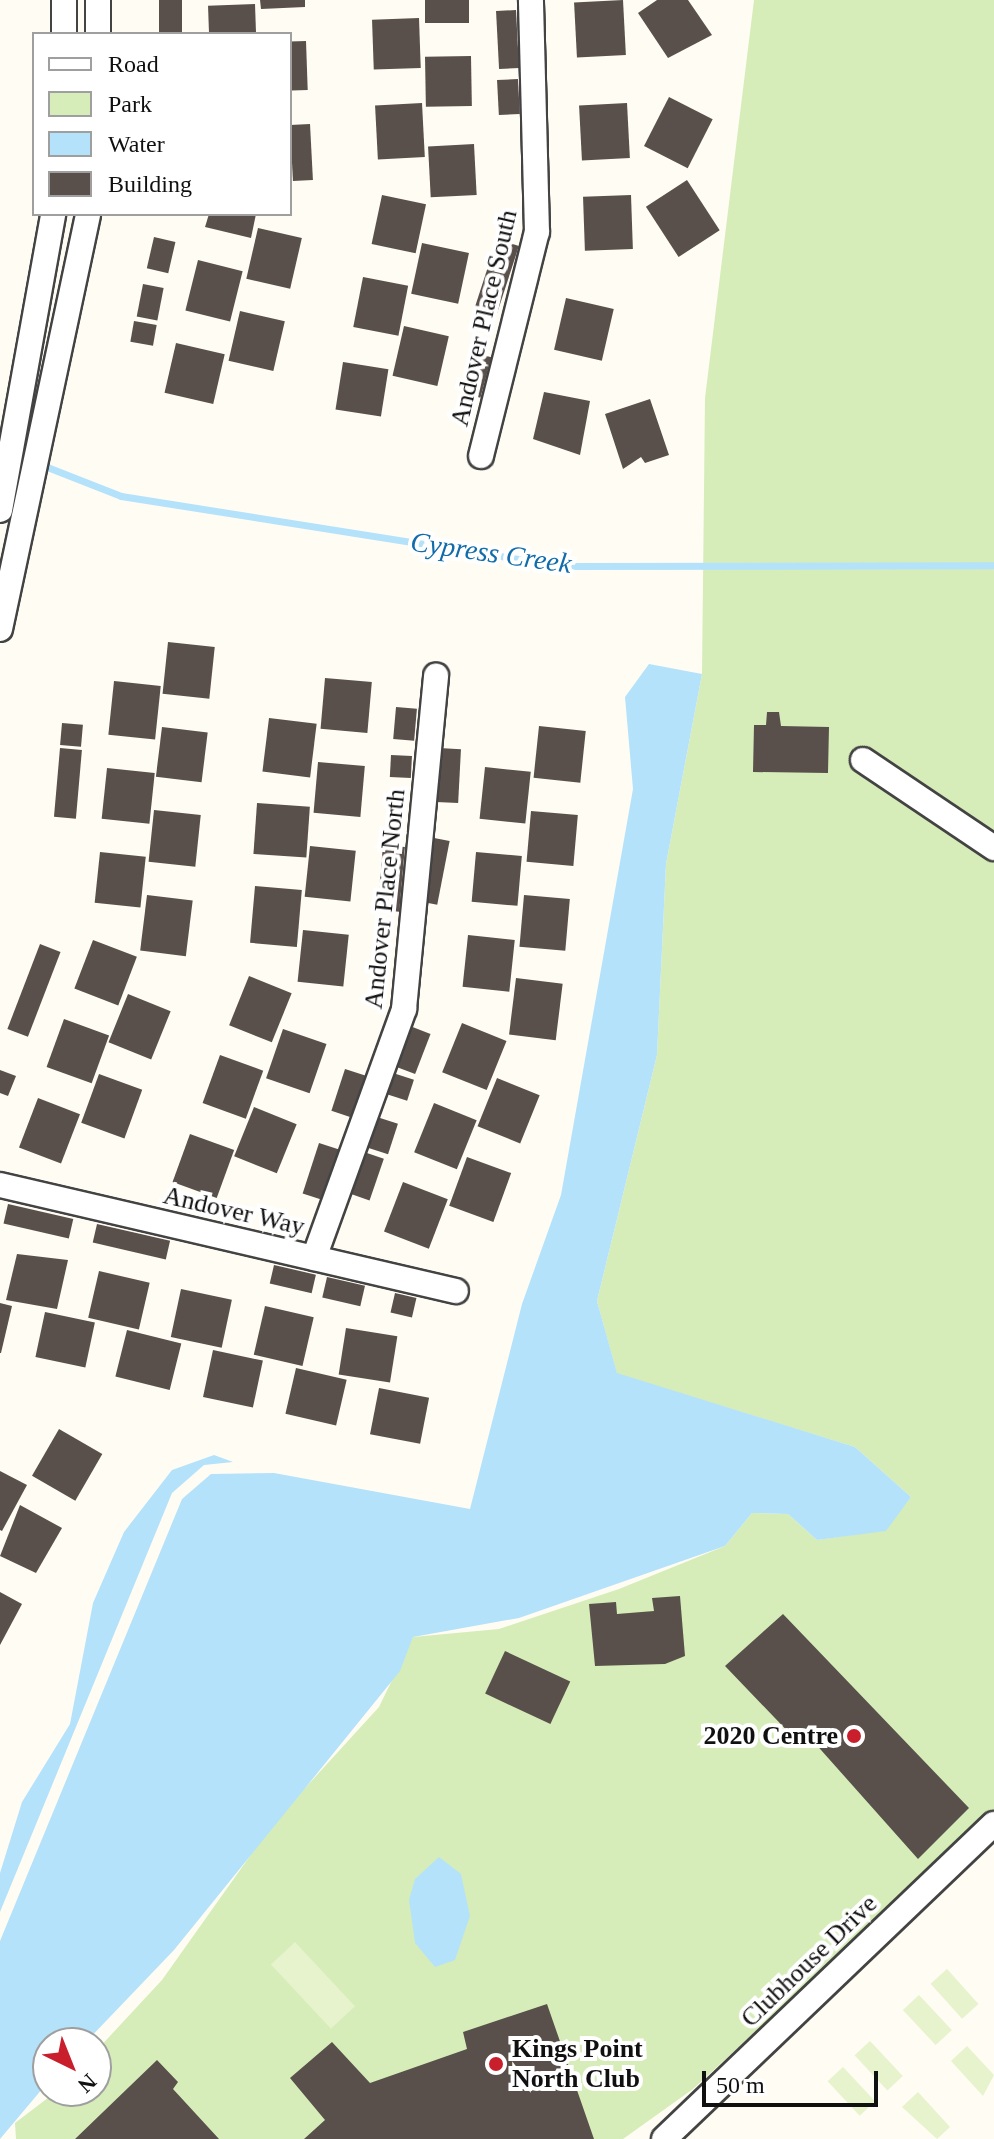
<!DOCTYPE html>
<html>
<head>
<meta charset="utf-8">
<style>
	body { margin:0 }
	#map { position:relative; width:994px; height:2139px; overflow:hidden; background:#fffcf3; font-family:"Times New Roman",serif }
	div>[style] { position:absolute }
	.green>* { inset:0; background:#d6edb9 }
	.pitch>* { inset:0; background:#e7f3cc; transform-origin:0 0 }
	.water>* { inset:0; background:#b4e2fa }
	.stream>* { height:7px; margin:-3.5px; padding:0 3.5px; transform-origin:3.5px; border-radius:3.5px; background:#b4e2fa }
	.building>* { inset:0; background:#59504c; transform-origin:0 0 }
	.roads { filter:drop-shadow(2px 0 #434343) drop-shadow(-2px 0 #434343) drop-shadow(0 2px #434343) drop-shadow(0 -2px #434343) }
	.street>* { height:24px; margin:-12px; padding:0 12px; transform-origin:12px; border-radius:12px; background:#fff }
	.dots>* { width:22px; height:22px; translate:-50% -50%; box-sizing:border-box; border:4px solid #fff; border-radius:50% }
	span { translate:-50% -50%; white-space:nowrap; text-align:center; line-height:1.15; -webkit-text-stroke:8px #fff; paint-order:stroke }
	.street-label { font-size:26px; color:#101010 }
	.poi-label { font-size:26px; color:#101010; font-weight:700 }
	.right { translate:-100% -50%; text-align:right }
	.left { translate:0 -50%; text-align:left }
	.water-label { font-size:28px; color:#116caa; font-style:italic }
	.legend { position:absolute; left:32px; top:32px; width:260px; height:184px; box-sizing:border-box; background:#fff; border:2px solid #9f9f9f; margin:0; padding:10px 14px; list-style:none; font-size:24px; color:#101010 }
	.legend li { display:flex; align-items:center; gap:16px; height:40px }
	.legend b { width:40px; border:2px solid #9f9f9f }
	.north { position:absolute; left:32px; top:2027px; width:80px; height:80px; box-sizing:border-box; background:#fff; border:2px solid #9f9f9f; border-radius:50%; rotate:137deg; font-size:22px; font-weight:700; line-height:32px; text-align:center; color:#101010 }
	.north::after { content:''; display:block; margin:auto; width:28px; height:36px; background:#c91f2d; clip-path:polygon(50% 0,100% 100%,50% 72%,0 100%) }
	.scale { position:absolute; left:702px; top:2071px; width:176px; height:36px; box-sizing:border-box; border:4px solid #101010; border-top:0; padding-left:10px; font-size:24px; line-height:28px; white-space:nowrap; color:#101010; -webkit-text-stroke:6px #fff; paint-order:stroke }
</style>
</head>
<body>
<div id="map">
	<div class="green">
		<div style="clip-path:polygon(754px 0,994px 0,994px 1812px,693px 2089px,623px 2139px,16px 2139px,15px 2123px,57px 2091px,96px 2091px,96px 2051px,162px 1980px,274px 1822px,379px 1707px,413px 1637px,499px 1629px,619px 1589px,725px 1546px,752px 1513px,788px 1514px,817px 1540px,885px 1530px,911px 1497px,855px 1447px,617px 1374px,597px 1301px,657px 1055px,666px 864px,702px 674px,705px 398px)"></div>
	</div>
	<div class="pitch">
		<div style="left:295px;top:1942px;width:88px;height:33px;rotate:47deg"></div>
		<div style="left:947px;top:1969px;width:47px;height:22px;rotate:48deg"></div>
		<div style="left:919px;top:1995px;width:48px;height:22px;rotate:47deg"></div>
		<div style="left:870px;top:2041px;width:48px;height:21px;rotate:47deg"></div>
		<div style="clip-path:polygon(967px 2046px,994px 2075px,983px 2096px,951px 2061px)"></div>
		<div style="left:843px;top:2067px;width:47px;height:21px;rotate:47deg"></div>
		<div style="clip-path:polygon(918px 2092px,950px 2127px,937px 2139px,902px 2107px)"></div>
	</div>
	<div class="water">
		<div style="clip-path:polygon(649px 664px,702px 674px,666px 864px,657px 1055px,597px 1301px,617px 1373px,855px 1447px,911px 1497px,886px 1531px,817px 1540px,788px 1514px,752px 1513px,725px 1546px,519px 1618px,413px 1637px,400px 1671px,174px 1950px,85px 2043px,48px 2043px,48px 2082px,0 2139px,0 1941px,182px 1499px,211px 1474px,274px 1473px,470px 1509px,522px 1304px,561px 1195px,633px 789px,625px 697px)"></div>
		<div style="clip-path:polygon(214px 1455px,233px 1462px,204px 1465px,172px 1493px,0 1912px,0 1873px,22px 1802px,70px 1724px,93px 1603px,124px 1532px,172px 1470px)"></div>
		<div style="clip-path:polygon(439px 1857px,461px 1874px,470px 1916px,455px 1960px,435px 1967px,415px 1943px,409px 1900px,415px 1879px)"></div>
	</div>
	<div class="stream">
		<div style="left:14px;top:454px;width:115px;rotate:21.4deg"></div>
		<div style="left:121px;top:496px;width:448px;rotate:9deg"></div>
		<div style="left:563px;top:566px;width:431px;rotate:-0.1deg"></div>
	</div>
	<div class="building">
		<div style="left:159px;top:0;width:23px;height:34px"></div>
		<div style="clip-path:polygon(260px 0,305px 0,305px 7px,261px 9px)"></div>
		<div style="left:425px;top:0;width:44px;height:23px"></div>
		<div style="left:623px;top:0;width:55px;height:49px;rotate:87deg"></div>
		<div style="clip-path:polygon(657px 0,688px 0,712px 35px,668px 58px,638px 13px)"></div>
		<div style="left:255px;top:4px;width:30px;height:47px;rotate:88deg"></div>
		<div style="left:516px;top:10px;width:58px;height:20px;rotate:87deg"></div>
		<div style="left:419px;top:18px;width:50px;height:47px;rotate:88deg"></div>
		<div style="left:306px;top:41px;width:49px;height:16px;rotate:88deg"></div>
		<div style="left:471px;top:56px;width:50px;height:46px;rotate:89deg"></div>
		<div style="left:518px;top:79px;width:35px;height:21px;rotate:87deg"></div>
		<div style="left:669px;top:97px;width:49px;height:55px;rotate:27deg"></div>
		<div style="left:422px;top:103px;width:54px;height:47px;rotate:87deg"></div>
		<div style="left:627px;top:103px;width:55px;height:48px;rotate:87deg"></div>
		<div style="left:310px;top:124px;width:56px;height:20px;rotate:87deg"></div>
		<div style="left:474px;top:144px;width:51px;height:46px;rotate:87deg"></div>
		<div style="left:687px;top:180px;width:60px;height:49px;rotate:57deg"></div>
		<div style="left:382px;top:195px;width:45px;height:50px;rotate:12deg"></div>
		<div style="left:631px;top:195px;width:54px;height:48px;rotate:88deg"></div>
		<div style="clip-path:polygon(209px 214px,256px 214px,251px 238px,205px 227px)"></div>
		<div style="left:258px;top:228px;width:45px;height:52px;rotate:13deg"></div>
		<div style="left:154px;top:237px;width:22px;height:32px;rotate:13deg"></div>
		<div style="left:497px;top:239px;width:23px;height:74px;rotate:18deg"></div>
		<div style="left:422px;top:243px;width:48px;height:52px;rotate:12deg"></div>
		<div style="left:198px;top:260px;width:46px;height:52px;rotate:14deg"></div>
		<div style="left:363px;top:277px;width:46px;height:51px;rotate:11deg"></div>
		<div style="left:143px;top:284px;width:21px;height:33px;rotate:11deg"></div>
		<div style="left:566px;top:298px;width:49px;height:53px;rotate:13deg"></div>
		<div style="left:240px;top:311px;width:46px;height:51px;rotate:13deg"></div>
		<div style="left:134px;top:321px;width:23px;height:21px;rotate:10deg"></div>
		<div style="left:404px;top:326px;width:46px;height:51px;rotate:13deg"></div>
		<div style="left:176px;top:343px;width:50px;height:51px;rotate:13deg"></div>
		<div style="left:472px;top:352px;width:20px;height:42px;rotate:15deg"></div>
		<div style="left:343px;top:362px;width:46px;height:48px;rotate:9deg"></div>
		<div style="clip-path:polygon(544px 392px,590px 401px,580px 455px,533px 439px)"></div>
		<div style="clip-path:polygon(650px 399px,669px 455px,645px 463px,641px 457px,623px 469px,605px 414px)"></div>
		<div style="left:168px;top:642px;width:47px;height:52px;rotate:6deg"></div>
		<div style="left:325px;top:678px;width:47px;height:51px;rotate:5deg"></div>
		<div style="left:114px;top:681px;width:47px;height:54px;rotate:6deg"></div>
		<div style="left:396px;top:707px;width:21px;height:32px;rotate:5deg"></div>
		<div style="clip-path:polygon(767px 712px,779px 712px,781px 726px,829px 727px,828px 773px,753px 772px,754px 725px,766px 725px)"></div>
		<div style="left:269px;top:718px;width:48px;height:54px;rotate:7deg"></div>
		<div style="left:62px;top:723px;width:21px;height:22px;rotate:5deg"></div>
		<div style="left:539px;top:726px;width:47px;height:52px;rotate:6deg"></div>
		<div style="left:162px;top:727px;width:46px;height:50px;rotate:7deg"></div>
		<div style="left:60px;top:748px;width:22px;height:69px;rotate:5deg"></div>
		<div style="left:439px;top:748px;width:22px;height:54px;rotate:3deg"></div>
		<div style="left:391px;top:755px;width:21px;height:22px;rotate:3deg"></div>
		<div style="left:318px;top:762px;width:47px;height:51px;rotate:5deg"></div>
		<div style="left:485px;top:767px;width:46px;height:52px;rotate:6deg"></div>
		<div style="left:107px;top:768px;width:48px;height:51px;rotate:6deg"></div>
		<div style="left:257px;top:803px;width:53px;height:51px;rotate:4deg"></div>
		<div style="left:154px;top:810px;width:47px;height:52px;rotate:6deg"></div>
		<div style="left:531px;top:811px;width:47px;height:51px;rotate:5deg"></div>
		<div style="left:429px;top:837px;width:21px;height:65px;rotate:11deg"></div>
		<div style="left:383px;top:845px;width:22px;height:65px;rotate:5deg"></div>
		<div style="left:310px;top:846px;width:46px;height:51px;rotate:6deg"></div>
		<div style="left:100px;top:852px;width:46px;height:51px;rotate:6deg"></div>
		<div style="left:476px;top:852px;width:46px;height:50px;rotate:5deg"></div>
		<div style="left:255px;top:886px;width:47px;height:57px;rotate:5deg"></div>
		<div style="left:147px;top:895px;width:46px;height:56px;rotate:7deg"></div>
		<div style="left:524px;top:895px;width:46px;height:52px;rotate:5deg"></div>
		<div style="left:303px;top:930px;width:46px;height:52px;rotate:6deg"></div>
		<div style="left:468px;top:935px;width:47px;height:52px;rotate:6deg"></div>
		<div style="left:93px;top:940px;width:47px;height:52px;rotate:21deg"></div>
		<div style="left:40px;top:944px;width:22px;height:91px;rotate:21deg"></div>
		<div style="left:249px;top:976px;width:46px;height:53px;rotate:22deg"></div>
		<div style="left:516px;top:978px;width:47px;height:57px;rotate:7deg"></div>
		<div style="left:128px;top:994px;width:46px;height:52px;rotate:22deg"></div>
		<div style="left:64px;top:1019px;width:48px;height:51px;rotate:20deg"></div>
		<div style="left:462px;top:1023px;width:48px;height:53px;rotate:22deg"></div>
		<div style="left:410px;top:1026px;width:22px;height:43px;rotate:21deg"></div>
		<div style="left:283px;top:1029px;width:46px;height:52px;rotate:19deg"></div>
		<div style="left:220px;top:1055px;width:46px;height:51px;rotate:20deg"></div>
		<div style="left:345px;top:1069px;width:22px;height:44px;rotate:18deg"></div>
		<div style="clip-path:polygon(0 1070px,16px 1076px,8px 1096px,0 1093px)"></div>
		<div style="left:393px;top:1073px;width:22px;height:22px;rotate:18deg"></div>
		<div style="left:99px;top:1074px;width:46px;height:52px;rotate:20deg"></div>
		<div style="left:497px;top:1078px;width:46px;height:52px;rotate:22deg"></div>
		<div style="left:38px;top:1098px;width:45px;height:53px;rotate:21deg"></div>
		<div style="left:434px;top:1103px;width:46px;height:53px;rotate:22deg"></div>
		<div style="left:254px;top:1107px;width:46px;height:53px;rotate:22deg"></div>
		<div style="left:377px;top:1117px;width:22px;height:32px;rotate:18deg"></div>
		<div style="left:190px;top:1134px;width:47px;height:51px;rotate:20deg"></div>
		<div style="left:319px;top:1143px;width:22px;height:53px;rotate:18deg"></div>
		<div style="left:364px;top:1152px;width:21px;height:44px;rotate:19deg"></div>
		<div style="left:467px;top:1157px;width:47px;height:52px;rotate:20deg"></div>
		<div style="left:403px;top:1182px;width:48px;height:53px;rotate:21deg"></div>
		<div style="left:8px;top:1204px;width:67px;height:20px;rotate:13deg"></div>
		<div style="left:97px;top:1224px;width:75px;height:19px;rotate:13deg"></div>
		<div style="clip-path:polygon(17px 1254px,68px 1260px,57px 1309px,6px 1300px)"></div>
		<div style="left:274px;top:1265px;width:43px;height:19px;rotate:13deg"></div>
		<div style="left:99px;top:1271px;width:52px;height:48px;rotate:13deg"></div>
		<div style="left:327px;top:1277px;width:39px;height:21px;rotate:13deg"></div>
		<div style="left:181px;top:1289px;width:52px;height:49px;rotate:12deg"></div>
		<div style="left:395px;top:1293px;width:22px;height:20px;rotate:13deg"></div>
		<div style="clip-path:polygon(0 1303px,12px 1306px,1px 1353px,0 1353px)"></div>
		<div style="left:265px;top:1306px;width:50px;height:50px;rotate:13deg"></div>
		<div style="left:45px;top:1312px;width:51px;height:46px;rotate:12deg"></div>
		<div style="left:346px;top:1328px;width:52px;height:47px;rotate:9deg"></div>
		<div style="left:127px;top:1330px;width:56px;height:48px;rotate:14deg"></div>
		<div style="left:213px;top:1350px;width:51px;height:48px;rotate:12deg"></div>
		<div style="left:296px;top:1368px;width:52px;height:47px;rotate:13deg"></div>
		<div style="left:379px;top:1388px;width:51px;height:47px;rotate:11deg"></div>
		<div style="left:59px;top:1429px;width:50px;height:54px;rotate:30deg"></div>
		<div style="clip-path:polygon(0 1471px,27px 1485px,2px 1531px,0 1530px)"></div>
		<div style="clip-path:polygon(20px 1505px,62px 1528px,36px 1573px,0 1556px)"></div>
		<div style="clip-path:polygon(0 1592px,22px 1604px,0 1645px)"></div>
		<div style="clip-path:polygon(680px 1596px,685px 1656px,665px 1664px,595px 1666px,589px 1604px,616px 1602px,617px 1614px,654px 1611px,652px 1598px)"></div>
		<div style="clip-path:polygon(783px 1614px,969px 1808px,918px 1859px,805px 1732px,796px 1740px,725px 1666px)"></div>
		<div style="left:505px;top:1651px;width:72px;height:47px;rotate:25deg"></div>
		<div style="clip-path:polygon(547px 2004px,594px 2139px,304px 2139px,325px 2120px,290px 2078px,332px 2042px,370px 2083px,467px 2049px,463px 2032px)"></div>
		<div style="clip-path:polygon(157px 2060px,178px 2082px,173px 2089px,219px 2139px,75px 2139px)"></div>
	</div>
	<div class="roads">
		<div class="street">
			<div style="left:64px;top:0;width:34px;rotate:90deg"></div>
			<div style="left:98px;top:0;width:34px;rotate:90deg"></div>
			<div style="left:481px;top:456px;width:231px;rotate:-76deg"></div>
			<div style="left:537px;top:232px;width:232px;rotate:-91.5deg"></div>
			<div style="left:0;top:510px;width:301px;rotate:-79.8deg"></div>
			<div style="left:0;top:629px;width:424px;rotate:-78deg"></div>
			<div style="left:863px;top:760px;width:158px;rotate:33.9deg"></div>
			<div style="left:0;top:1185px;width:468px;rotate:13.1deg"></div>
			<div style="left:314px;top:1258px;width:265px;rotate:-70.1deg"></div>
			<div style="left:404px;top:1009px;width:335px;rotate:-84.5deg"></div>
			<div style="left:664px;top:2139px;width:456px;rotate:-43.7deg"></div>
		</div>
	</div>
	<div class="dots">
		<div style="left:854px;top:1736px;background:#c91f2d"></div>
		<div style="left:496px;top:2064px;background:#c91f2d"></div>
	</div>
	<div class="street-label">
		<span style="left:484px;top:318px;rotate:-77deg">Andover Place South</span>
		<span style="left:385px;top:899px;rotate:-84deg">Andover Place North</span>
		<span style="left:234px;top:1211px;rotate:13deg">Andover Way</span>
		<span style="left:809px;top:1961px;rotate:-44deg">Clubhouse Drive</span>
	</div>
	<div class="poi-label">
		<span class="right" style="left:838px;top:1736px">2020 Centre</span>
		<span class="left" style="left:512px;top:2064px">Kings Point<br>North Club</span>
	</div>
	<div class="water-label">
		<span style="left:491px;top:553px;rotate:8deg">Cypress Creek</span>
	</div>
	<ul class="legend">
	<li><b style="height:10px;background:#fff"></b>Road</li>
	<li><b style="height:22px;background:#d6edb9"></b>Park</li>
	<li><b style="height:22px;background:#b4e2fa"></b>Water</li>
	<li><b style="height:22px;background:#59504c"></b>Building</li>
	</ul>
	<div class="north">N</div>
	<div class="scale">50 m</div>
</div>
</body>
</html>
